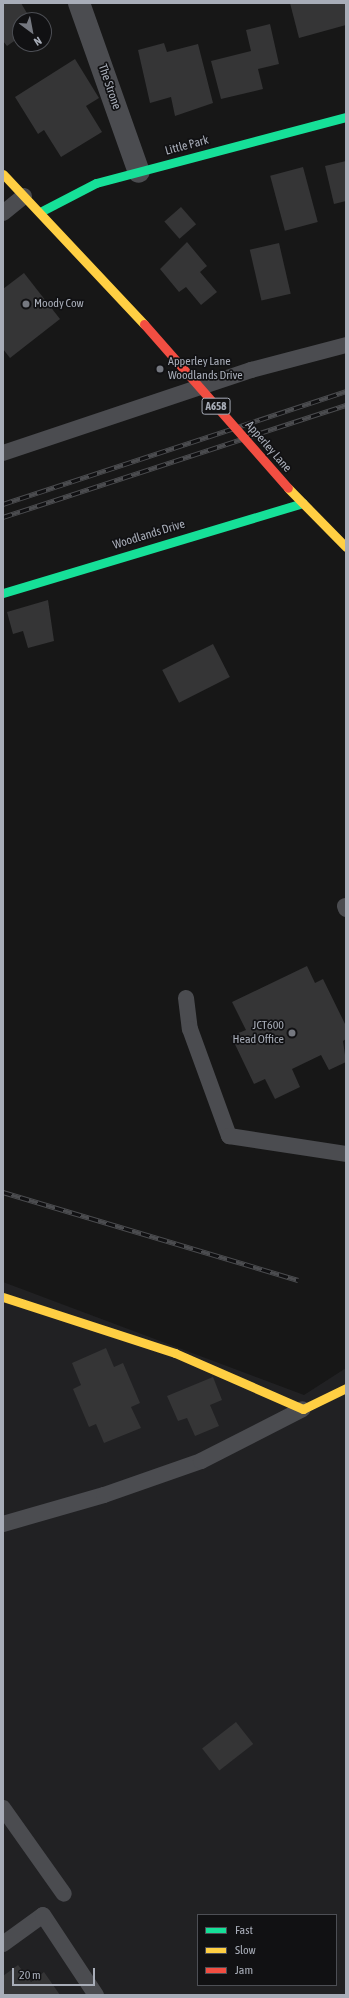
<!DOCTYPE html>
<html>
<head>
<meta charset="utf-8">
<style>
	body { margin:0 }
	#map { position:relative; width:349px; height:1998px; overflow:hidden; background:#171717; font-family:"Asap Condensed",sans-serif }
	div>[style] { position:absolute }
	.built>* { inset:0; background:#212123 }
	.building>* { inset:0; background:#353536; transform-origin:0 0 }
	.lane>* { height:16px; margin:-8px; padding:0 8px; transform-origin:8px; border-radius:8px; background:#4b4c50 }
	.street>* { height:22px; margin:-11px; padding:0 11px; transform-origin:11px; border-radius:11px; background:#4b4c50 }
	.fast>* { height:9px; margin:-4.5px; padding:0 4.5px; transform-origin:4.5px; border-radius:4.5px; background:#16e098 }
	.slow>* { height:9px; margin:-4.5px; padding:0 4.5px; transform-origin:4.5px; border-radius:4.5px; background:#ffcf43 }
	.rail>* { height:4.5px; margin-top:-2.25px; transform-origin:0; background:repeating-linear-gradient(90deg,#111113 0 9px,#4b4c4f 0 18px); box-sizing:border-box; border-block:1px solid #4b4c4f }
	.jam-bridge>* { height:9px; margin:-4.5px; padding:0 4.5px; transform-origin:4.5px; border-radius:4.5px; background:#f24e42 }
	.dots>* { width:11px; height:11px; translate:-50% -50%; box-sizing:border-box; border:2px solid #111113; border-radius:50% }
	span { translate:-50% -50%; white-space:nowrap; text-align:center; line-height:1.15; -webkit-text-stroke:3.5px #111113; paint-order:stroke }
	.shield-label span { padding:1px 3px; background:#111113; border:1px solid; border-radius:3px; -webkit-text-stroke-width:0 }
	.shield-label { font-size:11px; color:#a8adb8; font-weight:700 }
	.street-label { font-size:12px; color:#a8adb8 }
	.poi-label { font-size:12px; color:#a8adb8 }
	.left { translate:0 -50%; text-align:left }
	.right { translate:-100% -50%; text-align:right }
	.frame { position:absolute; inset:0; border:4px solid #a8adb8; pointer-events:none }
	.legend { position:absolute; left:197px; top:1914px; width:140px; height:72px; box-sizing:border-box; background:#111113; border:1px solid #4d4f55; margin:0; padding:5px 7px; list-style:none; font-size:12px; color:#a8adb8 }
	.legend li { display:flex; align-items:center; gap:8px; height:20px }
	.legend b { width:20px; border:1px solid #4d4f55 }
	.north { position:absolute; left:12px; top:12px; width:40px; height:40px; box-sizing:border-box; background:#111113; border:1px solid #4d4f55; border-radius:50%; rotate:148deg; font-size:11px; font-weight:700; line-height:16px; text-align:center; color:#a8adb8 }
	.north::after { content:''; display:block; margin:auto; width:14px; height:18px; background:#757880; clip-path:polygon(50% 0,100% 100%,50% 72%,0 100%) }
	.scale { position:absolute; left:12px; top:1968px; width:83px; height:18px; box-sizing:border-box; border:2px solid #a8adb8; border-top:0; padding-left:5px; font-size:12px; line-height:14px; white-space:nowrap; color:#a8adb8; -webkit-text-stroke:3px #111113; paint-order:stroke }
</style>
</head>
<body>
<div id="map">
	<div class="built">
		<div style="clip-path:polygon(evenodd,3px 1282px,304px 1395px,346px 1368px,346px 1995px,3px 1995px,3px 1282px,198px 1915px,336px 1915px,336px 1985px,198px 1985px,198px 1915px)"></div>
	</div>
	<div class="building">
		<div style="clip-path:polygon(3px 3px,21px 3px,31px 20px,20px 20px,20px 37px,7px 46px,3px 41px)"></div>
		<div style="clip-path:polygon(290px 3px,346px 3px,346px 25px,299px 38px)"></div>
		<div style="clip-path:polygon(270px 24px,279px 64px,258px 69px,263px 89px,221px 99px,211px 61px,251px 51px,246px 30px)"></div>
		<div style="clip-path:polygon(164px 43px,167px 52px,198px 44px,213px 103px,175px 116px,171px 97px,150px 103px,138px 50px)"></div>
		<div style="clip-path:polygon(75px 59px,99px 98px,86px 106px,102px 132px,61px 157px,44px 130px,38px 134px,15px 97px)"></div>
		<div style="clip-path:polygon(346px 161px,346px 201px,334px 204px,325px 166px)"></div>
		<div style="left:303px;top:167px;width:57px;height:34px;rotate:75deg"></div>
		<div style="left:181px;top:207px;width:23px;height:22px;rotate:49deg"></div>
		<div style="clip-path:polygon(187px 242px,207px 266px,200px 272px,217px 292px,201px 305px,186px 287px,179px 292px,160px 269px)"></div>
		<div style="left:279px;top:243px;width:52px;height:30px;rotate:77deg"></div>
		<div style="clip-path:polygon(24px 273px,60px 319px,10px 358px,3px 349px,3px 289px)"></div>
		<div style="clip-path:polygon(48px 600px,54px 641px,28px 648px,23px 631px,13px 634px,7px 612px)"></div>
		<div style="left:213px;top:644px;width:37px;height:57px;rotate:63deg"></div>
		<div style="clip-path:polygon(307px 966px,315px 983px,323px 979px,346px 1026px,346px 1039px,343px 1041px,346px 1062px,329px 1070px,321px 1055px,292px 1069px,300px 1087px,275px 1099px,265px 1079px,254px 1084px,231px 1036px,246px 1030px,232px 1002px)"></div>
		<div style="clip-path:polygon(106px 1348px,114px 1367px,123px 1363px,140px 1403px,131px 1407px,141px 1428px,104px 1443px,96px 1424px,89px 1427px,73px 1389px,81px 1385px,72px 1363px)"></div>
		<div style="clip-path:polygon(213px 1377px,222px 1400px,210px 1405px,219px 1426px,195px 1436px,187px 1418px,178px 1421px,167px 1396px)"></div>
		<div style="left:236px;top:1722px;width:28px;height:43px;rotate:52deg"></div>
		<div style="clip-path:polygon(18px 1965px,31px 1982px,44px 1972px,60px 1995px,3px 1995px,3px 1976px)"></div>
	</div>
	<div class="lane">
		<div style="left:3px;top:213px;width:27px;rotate:-39deg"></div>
		<div style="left:3px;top:453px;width:262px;rotate:-18.5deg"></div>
		<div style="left:251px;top:370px;width:98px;rotate:-14.7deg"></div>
		<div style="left:345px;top:906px;width:3px;rotate:72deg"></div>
		<div style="left:186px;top:998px;width:31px;rotate:83deg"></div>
		<div style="left:190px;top:1029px;width:114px;rotate:70deg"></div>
		<div style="left:229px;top:1136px;width:118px;rotate:8.7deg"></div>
		<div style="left:3px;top:1524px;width:105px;rotate:-16deg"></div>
		<div style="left:104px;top:1495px;width:103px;rotate:-19.3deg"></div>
		<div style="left:201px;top:1461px;width:114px;rotate:-27deg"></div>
		<div style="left:3px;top:1808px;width:105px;rotate:54.7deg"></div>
		<div style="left:3px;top:1944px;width:49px;rotate:-35.9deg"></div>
		<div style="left:43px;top:1915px;width:96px;rotate:56.5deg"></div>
	</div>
	<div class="street">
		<div style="left:79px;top:3px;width:179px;rotate:70.5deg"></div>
	</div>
	<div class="fast">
		<div style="left:40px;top:212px;width:63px;rotate:-27.4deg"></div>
		<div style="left:96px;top:183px;width:259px;rotate:-14.8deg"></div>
		<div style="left:3px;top:593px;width:313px;rotate:-16.7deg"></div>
	</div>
	<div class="slow">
		<div style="left:3px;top:174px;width:206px;rotate:46.8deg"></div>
		<div style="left:288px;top:488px;width:83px;rotate:45.5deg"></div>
		<div style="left:3px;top:1297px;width:181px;rotate:18deg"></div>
		<div style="left:175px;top:1353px;width:140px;rotate:23.6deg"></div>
		<div style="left:303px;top:1409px;width:48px;rotate:-26deg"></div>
	</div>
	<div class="rail">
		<div style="left:3px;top:504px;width:361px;rotate:-18.2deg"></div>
		<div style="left:3px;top:517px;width:361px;rotate:-18.1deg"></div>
		<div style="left:3px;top:1192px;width:308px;rotate:16.6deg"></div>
	</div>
	<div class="jam-bridge">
		<div style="left:144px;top:324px;width:218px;rotate:48.7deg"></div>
	</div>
	<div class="dots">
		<div style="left:26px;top:304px;background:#757880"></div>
		<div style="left:160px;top:369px;background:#757880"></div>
		<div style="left:292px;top:1033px;background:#757880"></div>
	</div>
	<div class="shield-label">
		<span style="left:216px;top:406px">A658</span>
	</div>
	<div class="street-label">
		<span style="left:109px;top:87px;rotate:71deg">The Strone</span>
		<span style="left:187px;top:146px;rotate:-15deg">Little Park</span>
		<span style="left:268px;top:447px;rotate:49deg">Apperley Lane</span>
		<span style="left:149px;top:535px;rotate:-17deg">Woodlands Drive</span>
	</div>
	<div class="poi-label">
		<span class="left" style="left:34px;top:304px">Moody Cow</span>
		<span class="left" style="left:168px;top:369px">Apperley Lane<br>Woodlands Drive</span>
		<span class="right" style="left:284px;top:1033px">JCT600<br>Head Office</span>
	</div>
	<div class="frame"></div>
	<ul class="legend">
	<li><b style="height:5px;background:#16e098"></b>Fast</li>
	<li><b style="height:5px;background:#ffcf43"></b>Slow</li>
	<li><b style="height:5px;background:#f24e42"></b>Jam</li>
	</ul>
	<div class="north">N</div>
	<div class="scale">20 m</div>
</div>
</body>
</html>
